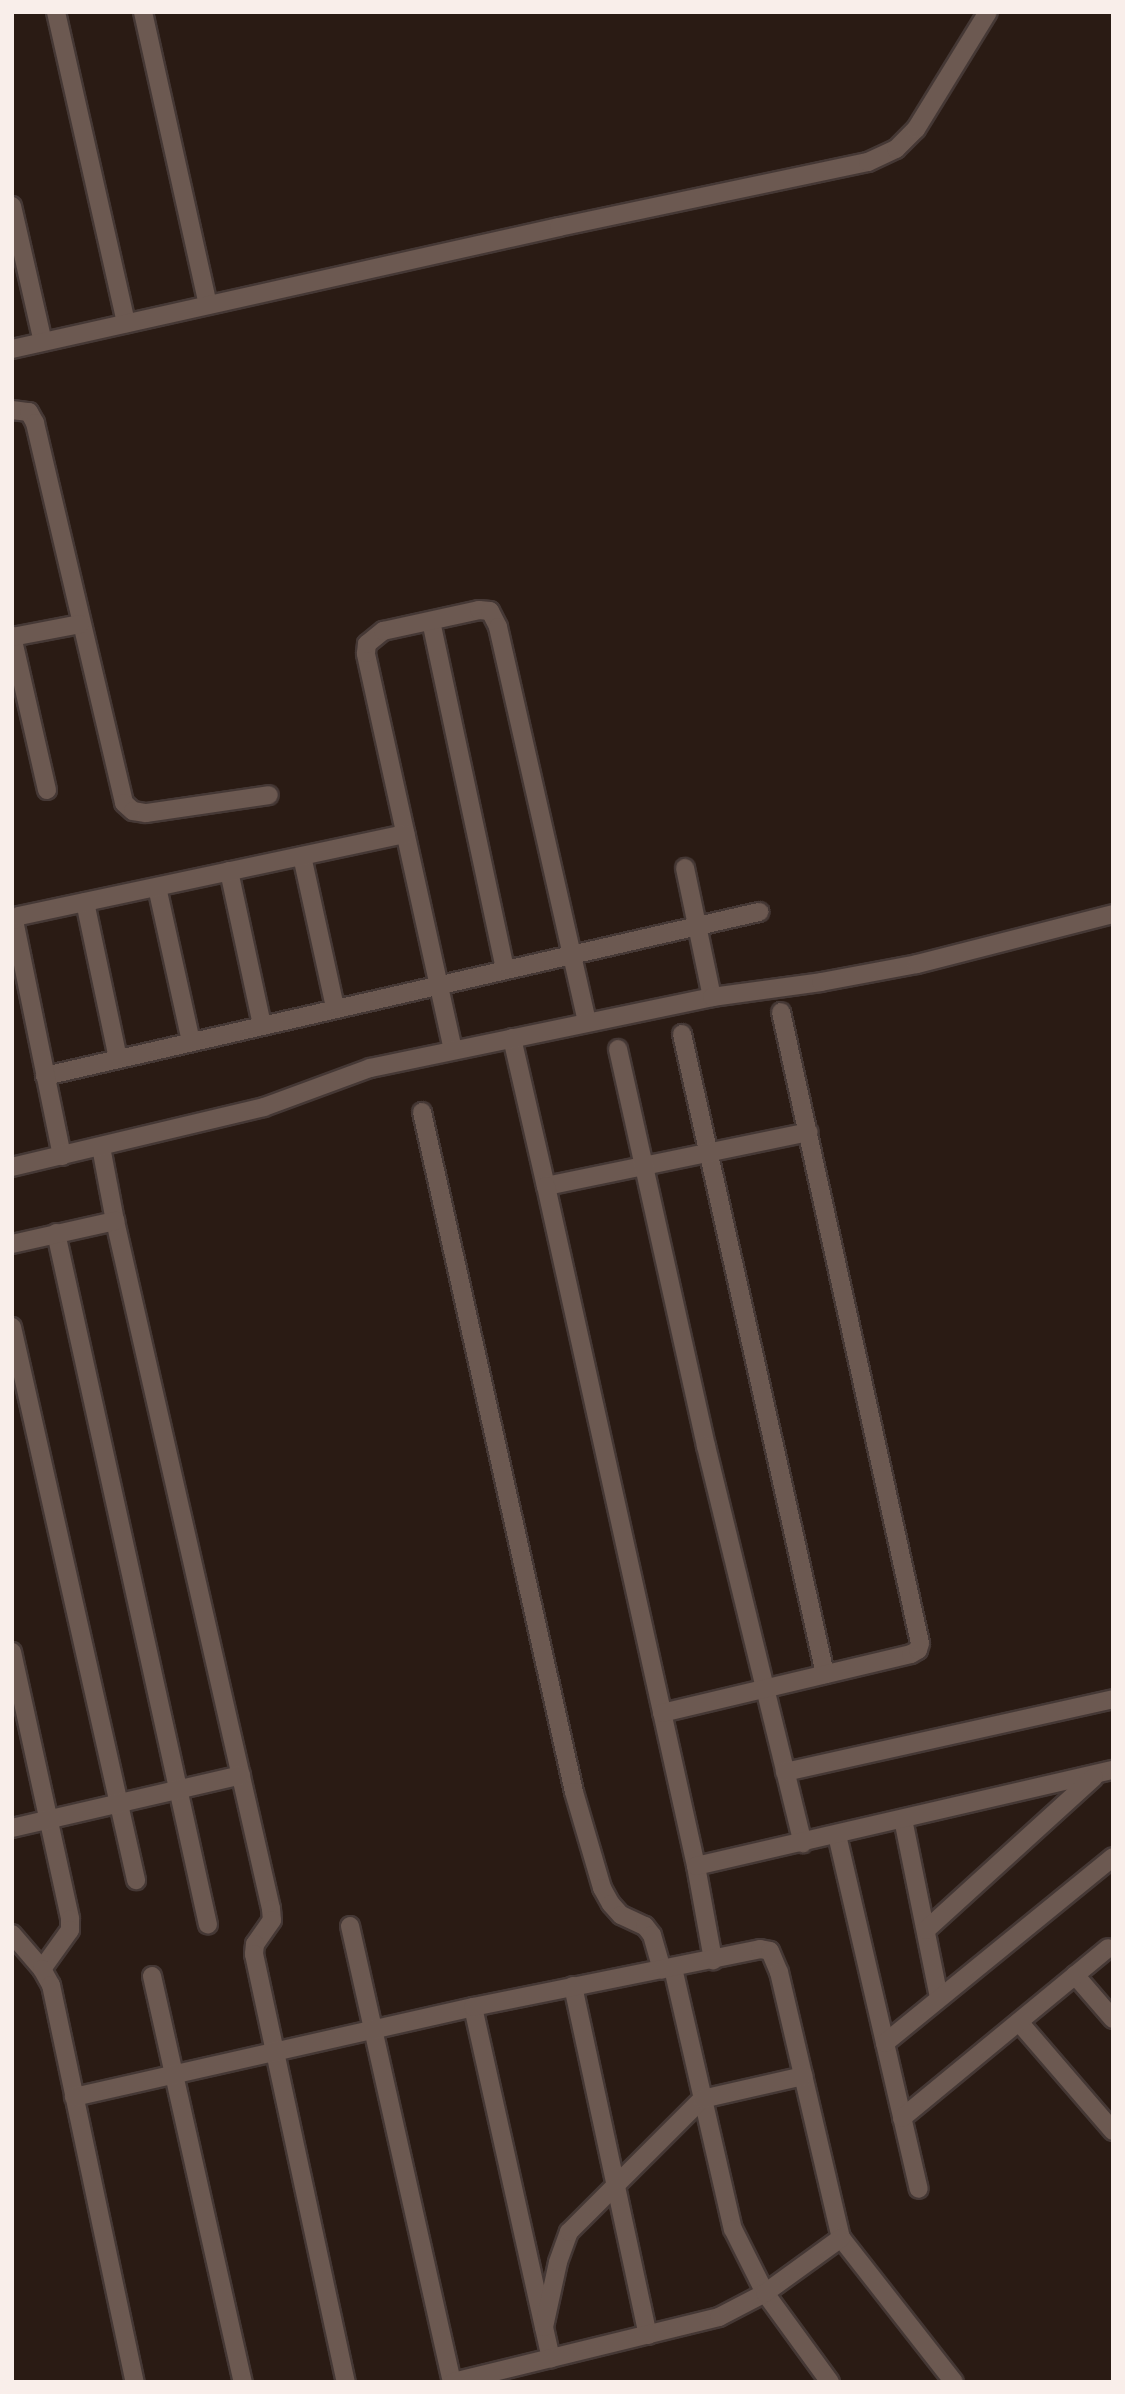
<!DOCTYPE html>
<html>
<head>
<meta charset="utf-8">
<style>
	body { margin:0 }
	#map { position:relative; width:1125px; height:2394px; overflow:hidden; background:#2a1b14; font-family:Jost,sans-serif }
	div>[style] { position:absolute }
	.roads { filter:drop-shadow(2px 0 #453835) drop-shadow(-2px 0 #453835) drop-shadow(0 2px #453835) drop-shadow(0 -2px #453835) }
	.minor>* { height:18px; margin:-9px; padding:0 9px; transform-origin:9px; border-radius:9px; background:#6c5951 }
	span { translate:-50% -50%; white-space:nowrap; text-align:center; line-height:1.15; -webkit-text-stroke:5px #0e0705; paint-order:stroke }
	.frame { position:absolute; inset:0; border:14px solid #f9eeea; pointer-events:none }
</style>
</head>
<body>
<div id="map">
	<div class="roads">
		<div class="minor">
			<div style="left:56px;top:12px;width:319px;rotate:77.3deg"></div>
			<div style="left:143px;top:12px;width:300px;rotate:77.5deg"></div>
			<div style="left:12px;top:206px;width:139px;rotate:77.2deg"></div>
			<div style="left:12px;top:349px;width:560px;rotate:-12.57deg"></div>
			<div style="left:559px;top:227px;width:316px;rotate:-11.9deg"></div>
			<div style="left:868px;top:162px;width:31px;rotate:-25deg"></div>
			<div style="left:896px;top:149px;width:28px;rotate:-45deg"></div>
			<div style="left:916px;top:129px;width:137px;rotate:-58.4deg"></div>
			<div style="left:12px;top:410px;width:17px;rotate:7deg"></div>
			<div style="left:29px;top:412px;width:13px;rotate:61deg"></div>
			<div style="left:35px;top:423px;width:390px;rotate:76.8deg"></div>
			<div style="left:124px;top:803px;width:12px;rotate:42deg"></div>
			<div style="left:133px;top:811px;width:13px;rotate:9deg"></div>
			<div style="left:146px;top:813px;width:124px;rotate:-8.3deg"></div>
			<div style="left:431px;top:621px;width:355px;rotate:78deg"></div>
			<div style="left:12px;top:636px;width:158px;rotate:77.2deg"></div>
			<div style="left:12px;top:637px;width:69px;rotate:-10.8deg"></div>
			<div style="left:302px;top:856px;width:155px;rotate:77.7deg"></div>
			<div style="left:685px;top:868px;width:132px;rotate:78.2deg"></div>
			<div style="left:229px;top:871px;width:157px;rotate:77.9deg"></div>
			<div style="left:157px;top:887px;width:158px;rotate:77.6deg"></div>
			<div style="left:85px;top:902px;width:160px;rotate:78.1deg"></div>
			<div style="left:682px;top:1034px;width:656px;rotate:77.4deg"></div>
			<div style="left:512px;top:1038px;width:152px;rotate:77.1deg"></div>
			<div style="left:546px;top:1186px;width:268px;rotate:-11.6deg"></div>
			<div style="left:618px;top:1049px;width:407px;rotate:77.5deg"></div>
			<div style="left:706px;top:1446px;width:409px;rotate:76.3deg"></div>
			<div style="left:453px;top:1050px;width:406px;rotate:-102.4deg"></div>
			<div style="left:366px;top:653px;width:9px;rotate:-84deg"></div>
			<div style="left:367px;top:644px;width:21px;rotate:-39deg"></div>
			<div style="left:383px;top:631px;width:98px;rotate:-12.3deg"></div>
			<div style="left:479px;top:610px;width:11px;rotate:5deg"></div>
			<div style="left:490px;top:611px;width:18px;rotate:63deg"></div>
			<div style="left:498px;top:627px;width:405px;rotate:77.3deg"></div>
			<div style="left:45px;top:1076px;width:733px;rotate:-12.94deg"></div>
			<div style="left:422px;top:1112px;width:697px;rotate:77.4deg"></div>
			<div style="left:574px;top:1792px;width:100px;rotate:73.7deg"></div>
			<div style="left:602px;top:1888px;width:18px;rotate:61deg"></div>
			<div style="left:611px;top:1904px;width:15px;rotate:48deg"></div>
			<div style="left:621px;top:1915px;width:26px;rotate:25deg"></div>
			<div style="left:645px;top:1926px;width:11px;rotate:52deg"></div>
			<div style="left:652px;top:1935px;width:36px;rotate:74deg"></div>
			<div style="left:101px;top:1147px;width:75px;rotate:79.3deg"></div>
			<div style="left:115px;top:1221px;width:705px;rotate:77.22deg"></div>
			<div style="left:271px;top:1909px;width:11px;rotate:85deg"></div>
			<div style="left:272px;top:1920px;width:29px;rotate:125deg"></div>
			<div style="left:255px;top:1944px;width:10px;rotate:96deg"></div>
			<div style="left:254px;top:1954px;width:438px;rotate:77.9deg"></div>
			<div style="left:62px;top:1156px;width:241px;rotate:-101.5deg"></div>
			<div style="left:14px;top:920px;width:6px;rotate:-39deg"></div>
			<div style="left:19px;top:916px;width:395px;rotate:-12deg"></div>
			<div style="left:12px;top:1167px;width:259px;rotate:-13.4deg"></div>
			<div style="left:264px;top:1107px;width:113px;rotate:-20.2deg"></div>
			<div style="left:370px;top:1068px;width:349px;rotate:-11.7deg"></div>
			<div style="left:712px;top:997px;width:110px;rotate:-7.8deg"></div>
			<div style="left:821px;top:982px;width:98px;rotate:-10.6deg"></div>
			<div style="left:917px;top:964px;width:202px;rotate:-14.3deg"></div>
			<div style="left:546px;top:1186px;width:696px;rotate:77.56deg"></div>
			<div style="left:696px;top:1866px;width:96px;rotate:79.7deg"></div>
			<div style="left:56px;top:1233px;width:708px;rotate:77.61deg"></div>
			<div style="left:12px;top:1244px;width:106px;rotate:-12.6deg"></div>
			<div style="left:12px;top:1327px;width:567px;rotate:77.36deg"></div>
			<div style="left:12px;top:1652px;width:273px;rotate:77.7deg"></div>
			<div style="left:70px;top:1919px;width:11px;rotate:90deg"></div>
			<div style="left:70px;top:1930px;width:48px;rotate:125.7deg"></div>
			<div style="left:662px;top:1713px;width:256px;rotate:-13.3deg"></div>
			<div style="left:911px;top:1654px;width:8px;rotate:-30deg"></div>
			<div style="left:918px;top:1650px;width:7px;rotate:-74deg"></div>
			<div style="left:920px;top:1643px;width:646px;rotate:-102.42deg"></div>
			<div style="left:785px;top:1772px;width:336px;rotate:-12.5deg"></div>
			<div style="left:903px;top:1819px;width:182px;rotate:78.6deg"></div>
			<div style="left:12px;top:1828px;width:235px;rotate:-13deg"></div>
			<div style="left:837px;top:1835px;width:363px;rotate:77deg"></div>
			<div style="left:696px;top:1866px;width:428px;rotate:-13deg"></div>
			<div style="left:350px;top:1926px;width:467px;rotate:77.4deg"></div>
			<div style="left:926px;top:1930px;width:227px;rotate:-42.3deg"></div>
			<div style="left:12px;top:1934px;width:46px;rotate:49.4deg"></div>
			<div style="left:42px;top:1969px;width:18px;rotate:61deg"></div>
			<div style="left:51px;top:1985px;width:406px;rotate:78.1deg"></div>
			<div style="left:673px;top:1968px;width:268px;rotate:77.1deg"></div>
			<div style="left:733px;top:2229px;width:72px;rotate:63.4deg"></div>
			<div style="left:765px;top:2293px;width:110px;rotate:53.9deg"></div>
			<div style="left:1075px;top:1975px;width:58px;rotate:49.2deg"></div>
			<div style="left:152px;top:1976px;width:416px;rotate:77.4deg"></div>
			<div style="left:573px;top:1986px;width:357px;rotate:77.9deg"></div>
			<div style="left:473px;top:2007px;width:360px;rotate:77.5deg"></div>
			<div style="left:1019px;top:2022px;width:144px;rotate:49.2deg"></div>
			<div style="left:885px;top:2043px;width:294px;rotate:-39.2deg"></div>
			<div style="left:74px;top:2097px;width:409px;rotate:-12.7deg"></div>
			<div style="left:473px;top:2007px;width:293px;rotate:-11.4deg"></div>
			<div style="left:760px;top:1949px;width:10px;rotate:11deg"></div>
			<div style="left:770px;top:1951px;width:23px;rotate:67deg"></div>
			<div style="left:779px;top:1972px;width:273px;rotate:76.9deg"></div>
			<div style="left:841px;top:2238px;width:183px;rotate:51.9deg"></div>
			<div style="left:902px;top:2118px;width:267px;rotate:-39.5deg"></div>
			<div style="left:544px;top:2327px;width:66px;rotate:-77.8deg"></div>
			<div style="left:558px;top:2262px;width:32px;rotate:-70deg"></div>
			<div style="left:569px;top:2232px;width:188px;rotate:-45deg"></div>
			<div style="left:702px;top:2099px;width:104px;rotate:-12.8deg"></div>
			<div style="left:453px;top:2382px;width:274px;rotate:-13.7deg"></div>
			<div style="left:719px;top:2317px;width:52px;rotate:-27.6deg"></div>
			<div style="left:765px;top:2293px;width:94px;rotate:-35.9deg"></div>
		</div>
	</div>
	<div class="frame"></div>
</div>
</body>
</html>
